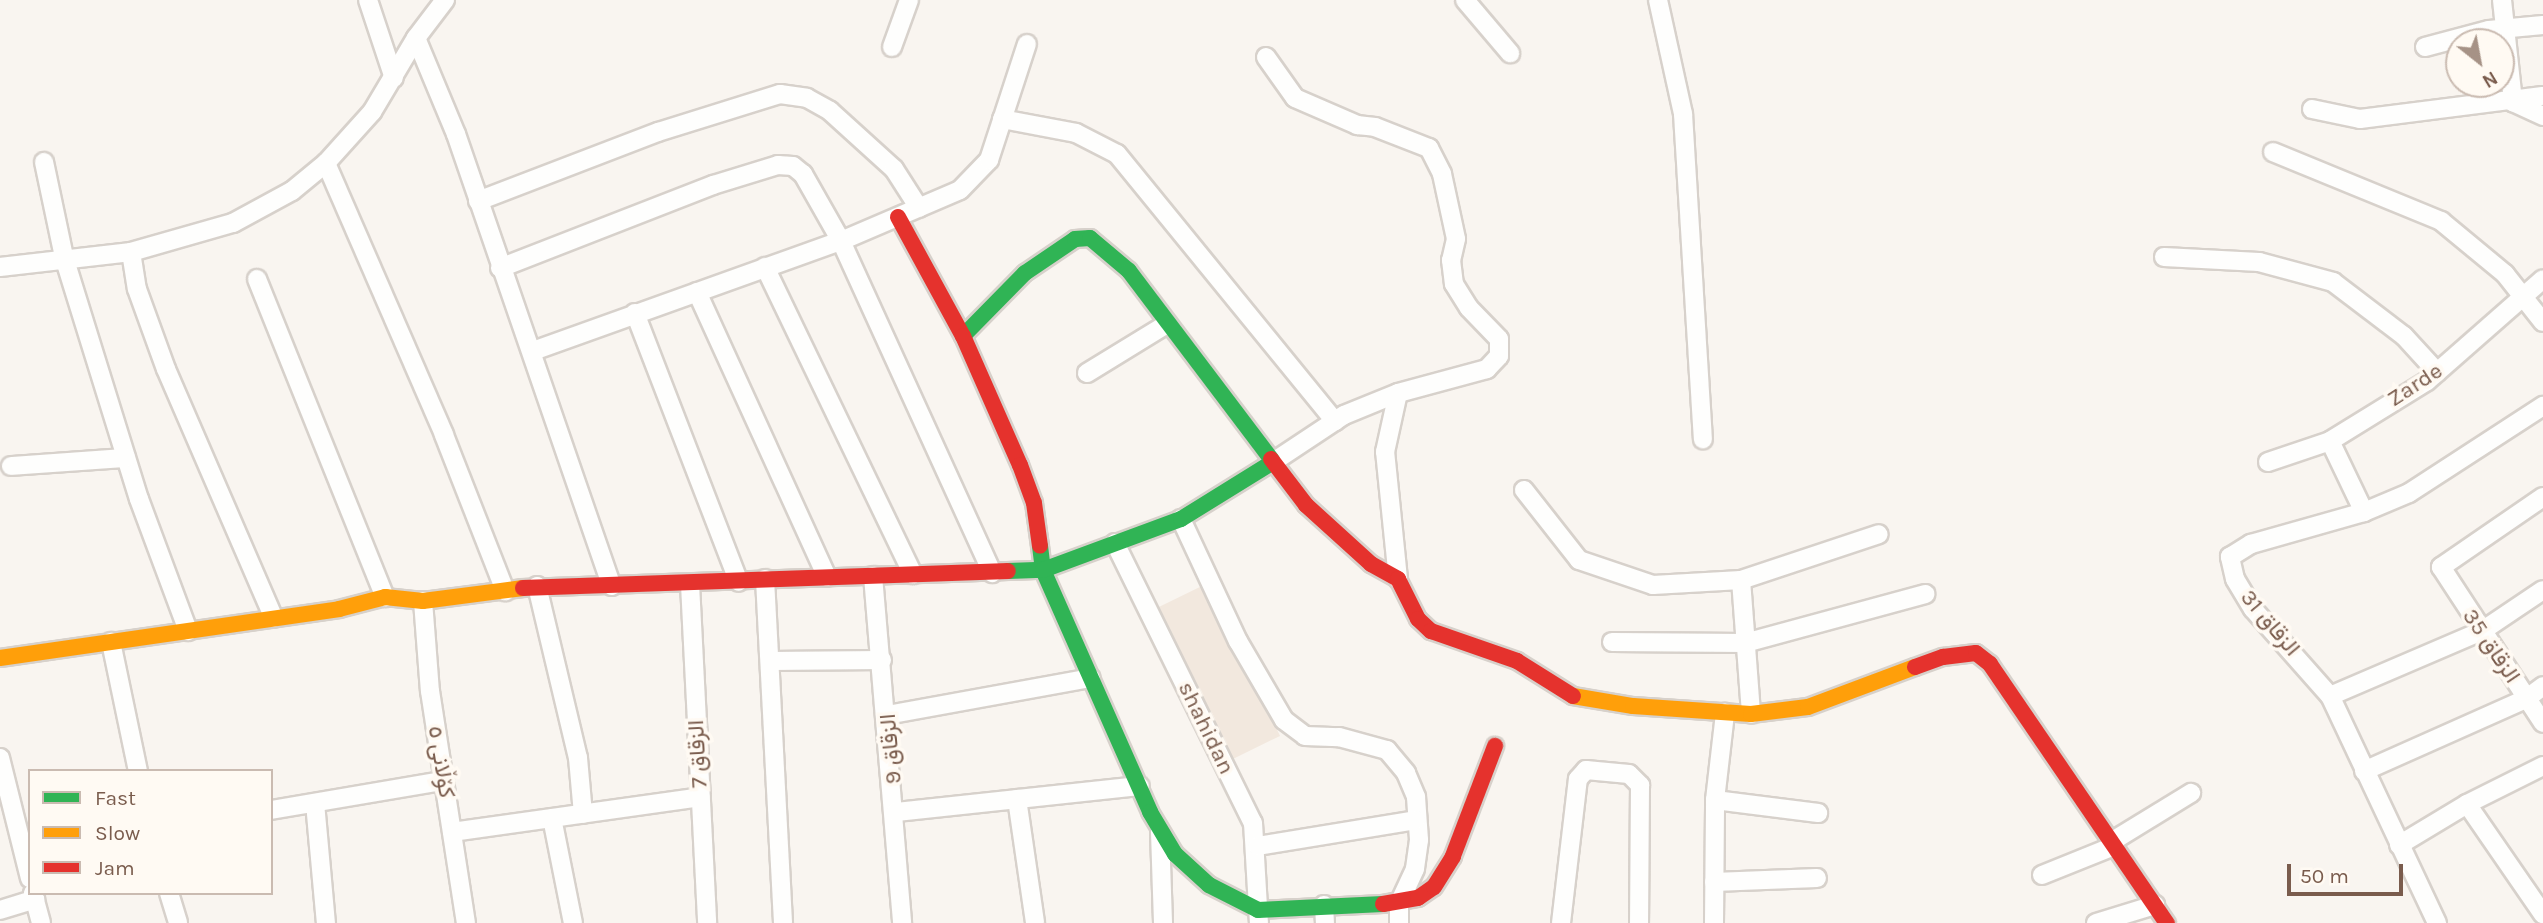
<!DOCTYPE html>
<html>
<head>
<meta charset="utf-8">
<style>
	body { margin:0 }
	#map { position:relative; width:2543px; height:923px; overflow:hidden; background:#f9f5f0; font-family:Karla,Vazirmatn,sans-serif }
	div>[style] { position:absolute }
	.residential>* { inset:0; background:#f2e8de; transform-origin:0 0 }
	.roads { filter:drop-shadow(2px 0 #d7d1cb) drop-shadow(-2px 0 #d7d1cb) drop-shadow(0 2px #d7d1cb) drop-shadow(0 -2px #d7d1cb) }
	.street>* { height:18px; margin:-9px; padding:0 9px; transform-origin:9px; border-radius:9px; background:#fefefd }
	.fast>* { height:16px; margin:-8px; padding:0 8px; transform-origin:8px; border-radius:8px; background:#30b455 }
	.slow>* { height:16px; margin:-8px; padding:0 8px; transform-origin:8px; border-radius:8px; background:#ff9f0a }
	.jam>* { height:16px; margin:-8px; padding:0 8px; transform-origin:8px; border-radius:8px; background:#e5322d }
	span { translate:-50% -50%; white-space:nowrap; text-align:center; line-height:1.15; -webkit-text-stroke:7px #fffaf3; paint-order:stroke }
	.street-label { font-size:23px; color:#7a5c4d }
	.legend { position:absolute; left:28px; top:769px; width:245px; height:126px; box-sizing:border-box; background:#fffaf3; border:2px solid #cabbb1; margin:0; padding:9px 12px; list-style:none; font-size:21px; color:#7a5c4d }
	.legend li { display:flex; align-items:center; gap:14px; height:35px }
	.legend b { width:35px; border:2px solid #cabbb1 }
	.north { position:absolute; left:2445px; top:28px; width:70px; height:70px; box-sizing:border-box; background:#fffaf3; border:2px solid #cabbb1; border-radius:50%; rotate:149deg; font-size:19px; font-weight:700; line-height:28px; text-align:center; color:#7a5c4d }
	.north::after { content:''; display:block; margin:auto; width:24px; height:32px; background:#a69286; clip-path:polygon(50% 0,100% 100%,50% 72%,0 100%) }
	.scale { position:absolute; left:2287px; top:864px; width:116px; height:32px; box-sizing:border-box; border:4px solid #7a5c4d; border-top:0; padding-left:9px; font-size:21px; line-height:24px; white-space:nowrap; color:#7a5c4d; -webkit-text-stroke:5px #fffaf3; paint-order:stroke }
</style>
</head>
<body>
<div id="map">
	<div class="residential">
		<div style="left:1206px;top:584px;width:169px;height:57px;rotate:64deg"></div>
	</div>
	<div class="roads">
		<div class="street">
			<div style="left:368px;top:0;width:82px;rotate:71.6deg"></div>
			<div style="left:1465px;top:0;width:70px;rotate:49.7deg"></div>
			<div style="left:1658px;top:0;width:117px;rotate:77.6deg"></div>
			<div style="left:1683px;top:114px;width:326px;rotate:86.5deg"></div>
			<div style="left:2502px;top:0;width:103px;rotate:83.8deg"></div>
			<div style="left:2513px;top:102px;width:33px;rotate:25deg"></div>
			<div style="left:416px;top:38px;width:104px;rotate:67.4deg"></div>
			<div style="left:456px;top:134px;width:478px;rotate:71deg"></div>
			<div style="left:892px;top:47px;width:50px;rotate:-70.1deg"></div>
			<div style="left:2425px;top:47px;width:66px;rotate:-14.9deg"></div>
			<div style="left:2489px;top:30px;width:54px;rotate:-5.3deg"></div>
			<div style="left:1266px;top:57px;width:50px;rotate:54.7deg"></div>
			<div style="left:1295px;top:98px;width:68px;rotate:23.5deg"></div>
			<div style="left:1357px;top:125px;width:18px;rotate:6deg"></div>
			<div style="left:1375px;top:127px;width:58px;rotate:21.3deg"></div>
			<div style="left:1429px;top:148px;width:29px;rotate:63deg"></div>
			<div style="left:1442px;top:174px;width:66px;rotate:77.8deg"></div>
			<div style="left:1456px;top:239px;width:22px;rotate:103deg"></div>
			<div style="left:1451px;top:260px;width:24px;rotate:83deg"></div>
			<div style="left:1454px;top:284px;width:28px;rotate:58deg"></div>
			<div style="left:1469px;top:308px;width:43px;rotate:45.9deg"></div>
			<div style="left:1499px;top:339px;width:17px;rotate:90deg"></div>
			<div style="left:1499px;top:356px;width:18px;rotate:133deg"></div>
			<div style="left:1487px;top:369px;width:92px;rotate:164.9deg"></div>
			<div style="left:1398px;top:393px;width:58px;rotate:157.8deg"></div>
			<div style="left:1344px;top:415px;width:85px;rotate:146.5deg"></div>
			<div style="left:2312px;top:109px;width:49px;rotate:11.8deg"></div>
			<div style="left:2360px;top:119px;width:184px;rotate:-7.2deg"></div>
			<div style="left:1002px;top:119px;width:75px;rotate:10.7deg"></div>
			<div style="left:1076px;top:133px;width:46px;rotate:27.1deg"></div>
			<div style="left:1117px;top:154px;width:345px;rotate:50.8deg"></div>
			<div style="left:2273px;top:152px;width:182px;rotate:22.3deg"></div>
			<div style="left:2441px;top:221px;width:83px;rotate:39.6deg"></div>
			<div style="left:2505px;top:274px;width:61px;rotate:51.6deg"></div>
			<div style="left:44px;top:162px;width:97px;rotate:78.1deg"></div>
			<div style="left:64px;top:257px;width:253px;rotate:72.8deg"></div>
			<div style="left:139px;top:499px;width:141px;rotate:69.6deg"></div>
			<div style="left:326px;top:163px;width:296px;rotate:66.5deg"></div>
			<div style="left:444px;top:435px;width:168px;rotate:68.6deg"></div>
			<div style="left:478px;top:201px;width:193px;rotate:-21deg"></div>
			<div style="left:658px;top:132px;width:128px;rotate:-17.3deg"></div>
			<div style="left:780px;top:94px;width:27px;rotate:8deg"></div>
			<div style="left:807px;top:98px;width:26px;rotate:29deg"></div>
			<div style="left:830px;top:111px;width:86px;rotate:42.2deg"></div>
			<div style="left:894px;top:169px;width:46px;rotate:57.3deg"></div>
			<div style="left:131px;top:252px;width:37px;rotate:81deg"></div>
			<div style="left:137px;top:289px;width:85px;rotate:70.1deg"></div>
			<div style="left:166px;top:369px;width:271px;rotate:66.6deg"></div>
			<div style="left:2164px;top:257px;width:95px;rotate:3deg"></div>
			<div style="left:2259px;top:262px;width:77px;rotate:15.1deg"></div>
			<div style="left:2333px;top:282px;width:89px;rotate:37.3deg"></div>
			<div style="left:2404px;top:336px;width:49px;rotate:47.5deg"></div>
			<div style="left:0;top:267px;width:132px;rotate:-6.5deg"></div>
			<div style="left:131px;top:252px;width:106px;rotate:-15.9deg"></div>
			<div style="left:233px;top:223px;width:67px;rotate:-28.5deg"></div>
			<div style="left:292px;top:191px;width:44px;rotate:-39.5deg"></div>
			<div style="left:326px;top:163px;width:69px;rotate:-48deg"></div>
			<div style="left:372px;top:112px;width:86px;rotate:-59.3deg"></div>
			<div style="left:416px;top:38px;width:48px;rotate:-52.7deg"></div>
			<div style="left:765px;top:267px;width:341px;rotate:64.3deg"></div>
			<div style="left:500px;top:268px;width:229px;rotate:-21.3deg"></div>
			<div style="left:713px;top:185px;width:68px;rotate:-17.1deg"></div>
			<div style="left:778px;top:165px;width:15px;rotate:4deg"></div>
			<div style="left:793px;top:166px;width:13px;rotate:39deg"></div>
			<div style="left:803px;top:174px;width:77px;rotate:60.4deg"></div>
			<div style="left:841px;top:241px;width:365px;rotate:65.5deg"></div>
			<div style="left:257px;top:279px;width:343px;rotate:68.1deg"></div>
			<div style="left:697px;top:292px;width:313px;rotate:65.5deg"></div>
			<div style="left:635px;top:313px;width:288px;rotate:68.9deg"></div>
			<div style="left:533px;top:351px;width:327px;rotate:-19.7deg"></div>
			<div style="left:841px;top:241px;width:129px;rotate:-23.2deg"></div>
			<div style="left:960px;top:190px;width:42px;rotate:-46deg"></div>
			<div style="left:989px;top:160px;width:122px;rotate:-71.9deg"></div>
			<div style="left:1087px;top:373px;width:94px;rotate:-31.5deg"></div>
			<div style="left:2330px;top:441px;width:79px;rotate:64.4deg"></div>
			<div style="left:2268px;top:462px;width:65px;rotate:-18.7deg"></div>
			<div style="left:2330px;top:441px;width:114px;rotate:-31.7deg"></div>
			<div style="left:2427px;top:381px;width:154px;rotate:-41.3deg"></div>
			<div style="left:11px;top:466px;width:115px;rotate:-4deg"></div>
			<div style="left:1524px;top:490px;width:89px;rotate:51.8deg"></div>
			<div style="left:1579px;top:560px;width:78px;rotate:18.7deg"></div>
			<div style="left:1653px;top:585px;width:88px;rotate:-3.3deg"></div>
			<div style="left:1741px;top:580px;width:145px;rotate:-18.4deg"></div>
			<div style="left:2543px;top:497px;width:124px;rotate:145.5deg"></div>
			<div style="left:2441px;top:567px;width:186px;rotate:56.8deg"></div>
			<div style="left:1181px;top:519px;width:135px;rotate:65deg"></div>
			<div style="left:1238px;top:641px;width:91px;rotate:59.8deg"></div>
			<div style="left:1284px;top:720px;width:26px;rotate:37deg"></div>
			<div style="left:1305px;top:736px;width:34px;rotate:2deg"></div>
			<div style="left:1339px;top:737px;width:50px;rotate:15.2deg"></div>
			<div style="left:1387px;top:750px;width:30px;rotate:50deg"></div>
			<div style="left:1406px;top:773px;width:26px;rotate:67deg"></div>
			<div style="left:1416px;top:797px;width:43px;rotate:86deg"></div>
			<div style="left:1419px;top:840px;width:29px;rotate:98deg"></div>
			<div style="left:1415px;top:869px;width:38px;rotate:115deg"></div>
			<div style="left:1399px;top:903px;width:20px;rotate:90deg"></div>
			<div style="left:1115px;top:543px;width:312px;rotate:63.8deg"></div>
			<div style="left:1253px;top:823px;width:100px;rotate:86.6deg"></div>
			<div style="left:873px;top:576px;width:348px;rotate:85.2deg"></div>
			<div style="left:765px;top:579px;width:344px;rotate:87deg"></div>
			<div style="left:1398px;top:579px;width:128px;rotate:-95.8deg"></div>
			<div style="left:1385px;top:452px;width:60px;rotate:-77.6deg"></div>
			<div style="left:1741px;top:580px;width:134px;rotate:85.7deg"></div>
			<div style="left:690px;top:584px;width:339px;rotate:87.1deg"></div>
			<div style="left:537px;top:586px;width:177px;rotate:76.6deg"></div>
			<div style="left:578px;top:758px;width:56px;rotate:84.9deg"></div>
			<div style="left:423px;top:601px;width:90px;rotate:85.6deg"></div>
			<div style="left:430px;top:691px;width:235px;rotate:81.2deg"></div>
			<div style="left:111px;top:642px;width:132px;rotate:78.2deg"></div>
			<div style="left:1612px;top:642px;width:133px;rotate:0.4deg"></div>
			<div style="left:1745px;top:643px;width:187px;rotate:-15.2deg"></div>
			<div style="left:770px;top:661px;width:112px;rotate:-0.5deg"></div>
			<div style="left:2330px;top:696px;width:165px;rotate:-23.2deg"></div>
			<div style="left:2482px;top:631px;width:73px;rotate:-33.9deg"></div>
			<div style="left:887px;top:715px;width:207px;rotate:-10.3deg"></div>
			<div style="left:0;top:758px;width:124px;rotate:76deg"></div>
			<div style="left:2543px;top:766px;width:85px;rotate:153.4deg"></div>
			<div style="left:2467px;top:804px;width:134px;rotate:55.4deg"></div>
			<div style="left:2364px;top:771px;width:177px;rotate:-24deg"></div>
			<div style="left:2526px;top:699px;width:21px;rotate:-37deg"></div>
			<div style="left:1017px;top:799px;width:125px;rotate:81.7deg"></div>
			<div style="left:1715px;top:800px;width:104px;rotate:7.2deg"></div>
			<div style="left:315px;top:803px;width:121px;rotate:84.8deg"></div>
			<div style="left:271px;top:810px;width:174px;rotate:-9.6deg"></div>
			<div style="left:896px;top:812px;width:245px;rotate:-6.1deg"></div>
			<div style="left:552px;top:818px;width:107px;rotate:78.7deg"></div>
			<div style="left:452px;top:832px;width:251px;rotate:-8deg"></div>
			<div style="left:1160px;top:832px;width:91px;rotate:88.1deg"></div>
			<div style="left:2111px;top:842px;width:94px;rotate:-31.5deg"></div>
			<div style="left:2399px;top:845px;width:79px;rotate:-31.1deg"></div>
			<div style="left:1258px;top:846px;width:160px;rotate:-9.3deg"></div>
			<div style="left:2042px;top:875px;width:78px;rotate:-21.9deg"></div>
			<div style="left:1714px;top:882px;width:103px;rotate:-2.2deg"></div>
			<div style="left:33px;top:893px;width:31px;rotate:75deg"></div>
			<div style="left:169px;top:893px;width:31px;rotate:73deg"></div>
			<div style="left:1324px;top:905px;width:18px;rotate:87deg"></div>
			<div style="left:0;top:910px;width:37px;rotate:-17deg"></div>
			<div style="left:1561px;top:923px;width:145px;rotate:-83.3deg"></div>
			<div style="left:1578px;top:779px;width:12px;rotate:-48deg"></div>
			<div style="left:1586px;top:770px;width:43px;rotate:5.3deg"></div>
			<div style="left:1629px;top:774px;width:16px;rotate:45deg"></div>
			<div style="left:1640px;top:785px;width:138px;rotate:90.4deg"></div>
			<div style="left:1714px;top:923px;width:123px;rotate:-89.5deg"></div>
			<div style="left:1715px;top:800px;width:88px;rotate:-83.4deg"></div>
			<div style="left:2096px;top:923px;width:62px;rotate:-17deg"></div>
			<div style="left:2437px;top:923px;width:251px;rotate:-115.2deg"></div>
			<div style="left:2330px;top:696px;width:116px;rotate:-131.5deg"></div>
			<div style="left:2253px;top:609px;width:35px;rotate:-121deg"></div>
			<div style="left:2235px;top:579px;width:23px;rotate:-103deg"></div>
			<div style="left:2230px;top:557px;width:25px;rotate:-32deg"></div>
			<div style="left:2251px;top:544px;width:117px;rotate:-15.8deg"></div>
			<div style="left:2364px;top:512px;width:49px;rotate:-22.9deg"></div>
			<div style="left:2409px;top:493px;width:160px;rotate:-33deg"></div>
		</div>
		<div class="fast">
			<div style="left:963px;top:336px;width:88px;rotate:-45.5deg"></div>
			<div style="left:1025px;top:273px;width:60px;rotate:-34.2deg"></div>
			<div style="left:1075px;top:239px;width:15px;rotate:-4deg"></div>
			<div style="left:1090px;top:238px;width:51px;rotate:40.2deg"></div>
			<div style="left:1129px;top:271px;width:236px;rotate:52.9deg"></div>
			<div style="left:1040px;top:546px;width:24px;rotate:83deg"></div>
			<div style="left:1043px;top:570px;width:265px;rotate:66.1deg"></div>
			<div style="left:1150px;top:812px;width:49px;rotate:59.2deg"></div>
			<div style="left:1175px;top:854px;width:46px;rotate:42.4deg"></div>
			<div style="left:1209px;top:885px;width:55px;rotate:27deg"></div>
			<div style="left:1258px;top:910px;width:125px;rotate:-2.7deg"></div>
			<div style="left:1008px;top:571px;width:35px;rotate:-2deg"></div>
			<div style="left:1043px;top:570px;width:147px;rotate:-20.3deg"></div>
			<div style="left:1181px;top:519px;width:108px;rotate:-31.8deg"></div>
		</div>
		<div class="slow">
			<div style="left:0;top:658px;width:343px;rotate:-8.2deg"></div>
			<div style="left:339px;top:609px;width:48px;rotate:-14.6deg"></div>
			<div style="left:385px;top:597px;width:38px;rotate:6deg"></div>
			<div style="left:423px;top:601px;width:101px;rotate:-7.4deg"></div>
			<div style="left:1573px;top:696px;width:61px;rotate:9.5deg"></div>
			<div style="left:1633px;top:706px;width:118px;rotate:3.9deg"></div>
			<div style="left:1751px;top:714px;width:57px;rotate:-7deg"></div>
			<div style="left:1808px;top:707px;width:114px;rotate:-20.5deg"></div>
		</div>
		<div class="jam">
			<div style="left:898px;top:217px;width:136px;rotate:61.4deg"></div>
			<div style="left:963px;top:336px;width:141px;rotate:66.2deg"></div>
			<div style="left:1020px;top:465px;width:40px;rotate:69.8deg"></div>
			<div style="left:1034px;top:503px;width:43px;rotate:82.1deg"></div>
			<div style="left:1271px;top:459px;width:58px;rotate:52.7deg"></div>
			<div style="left:1306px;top:505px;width:88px;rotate:42.2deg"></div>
			<div style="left:1371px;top:564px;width:31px;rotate:29deg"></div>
			<div style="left:1398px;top:579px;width:45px;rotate:63.4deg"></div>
			<div style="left:1418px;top:619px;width:18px;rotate:43deg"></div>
			<div style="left:1431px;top:631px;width:91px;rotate:19.2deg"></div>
			<div style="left:1517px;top:661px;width:66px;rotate:32deg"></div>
			<div style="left:523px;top:588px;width:485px;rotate:-2deg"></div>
			<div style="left:1915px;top:667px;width:30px;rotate:-20deg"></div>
			<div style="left:1943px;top:657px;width:33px;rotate:-7deg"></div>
			<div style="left:1976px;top:653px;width:18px;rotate:38deg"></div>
			<div style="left:1990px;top:664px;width:314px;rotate:55.7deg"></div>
			<div style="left:1383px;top:904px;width:36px;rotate:-10deg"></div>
			<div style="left:1418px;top:898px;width:19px;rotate:-35deg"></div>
			<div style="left:1434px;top:887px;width:36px;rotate:-58deg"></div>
			<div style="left:1453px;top:856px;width:118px;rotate:-69.1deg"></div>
		</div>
	</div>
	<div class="street-label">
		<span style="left:2415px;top:385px;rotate:-33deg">Zarde</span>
		<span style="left:2270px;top:623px;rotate:50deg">الزقاق 31</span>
		<span style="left:2491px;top:646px;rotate:56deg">الزقاق 35</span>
		<span style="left:1206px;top:728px;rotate:64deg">shahidan</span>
		<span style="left:891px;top:749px;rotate:-95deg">الزقاق 9</span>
		<span style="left:698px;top:754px;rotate:-93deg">الزقاق 7</span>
		<span style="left:441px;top:762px;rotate:81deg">کۆڵانی ٥</span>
	</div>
	<ul class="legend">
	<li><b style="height:9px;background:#30b455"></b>Fast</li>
	<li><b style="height:9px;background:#ff9f0a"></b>Slow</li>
	<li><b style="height:9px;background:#e5322d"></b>Jam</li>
	</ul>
	<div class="north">N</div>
	<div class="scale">50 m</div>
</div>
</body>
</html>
